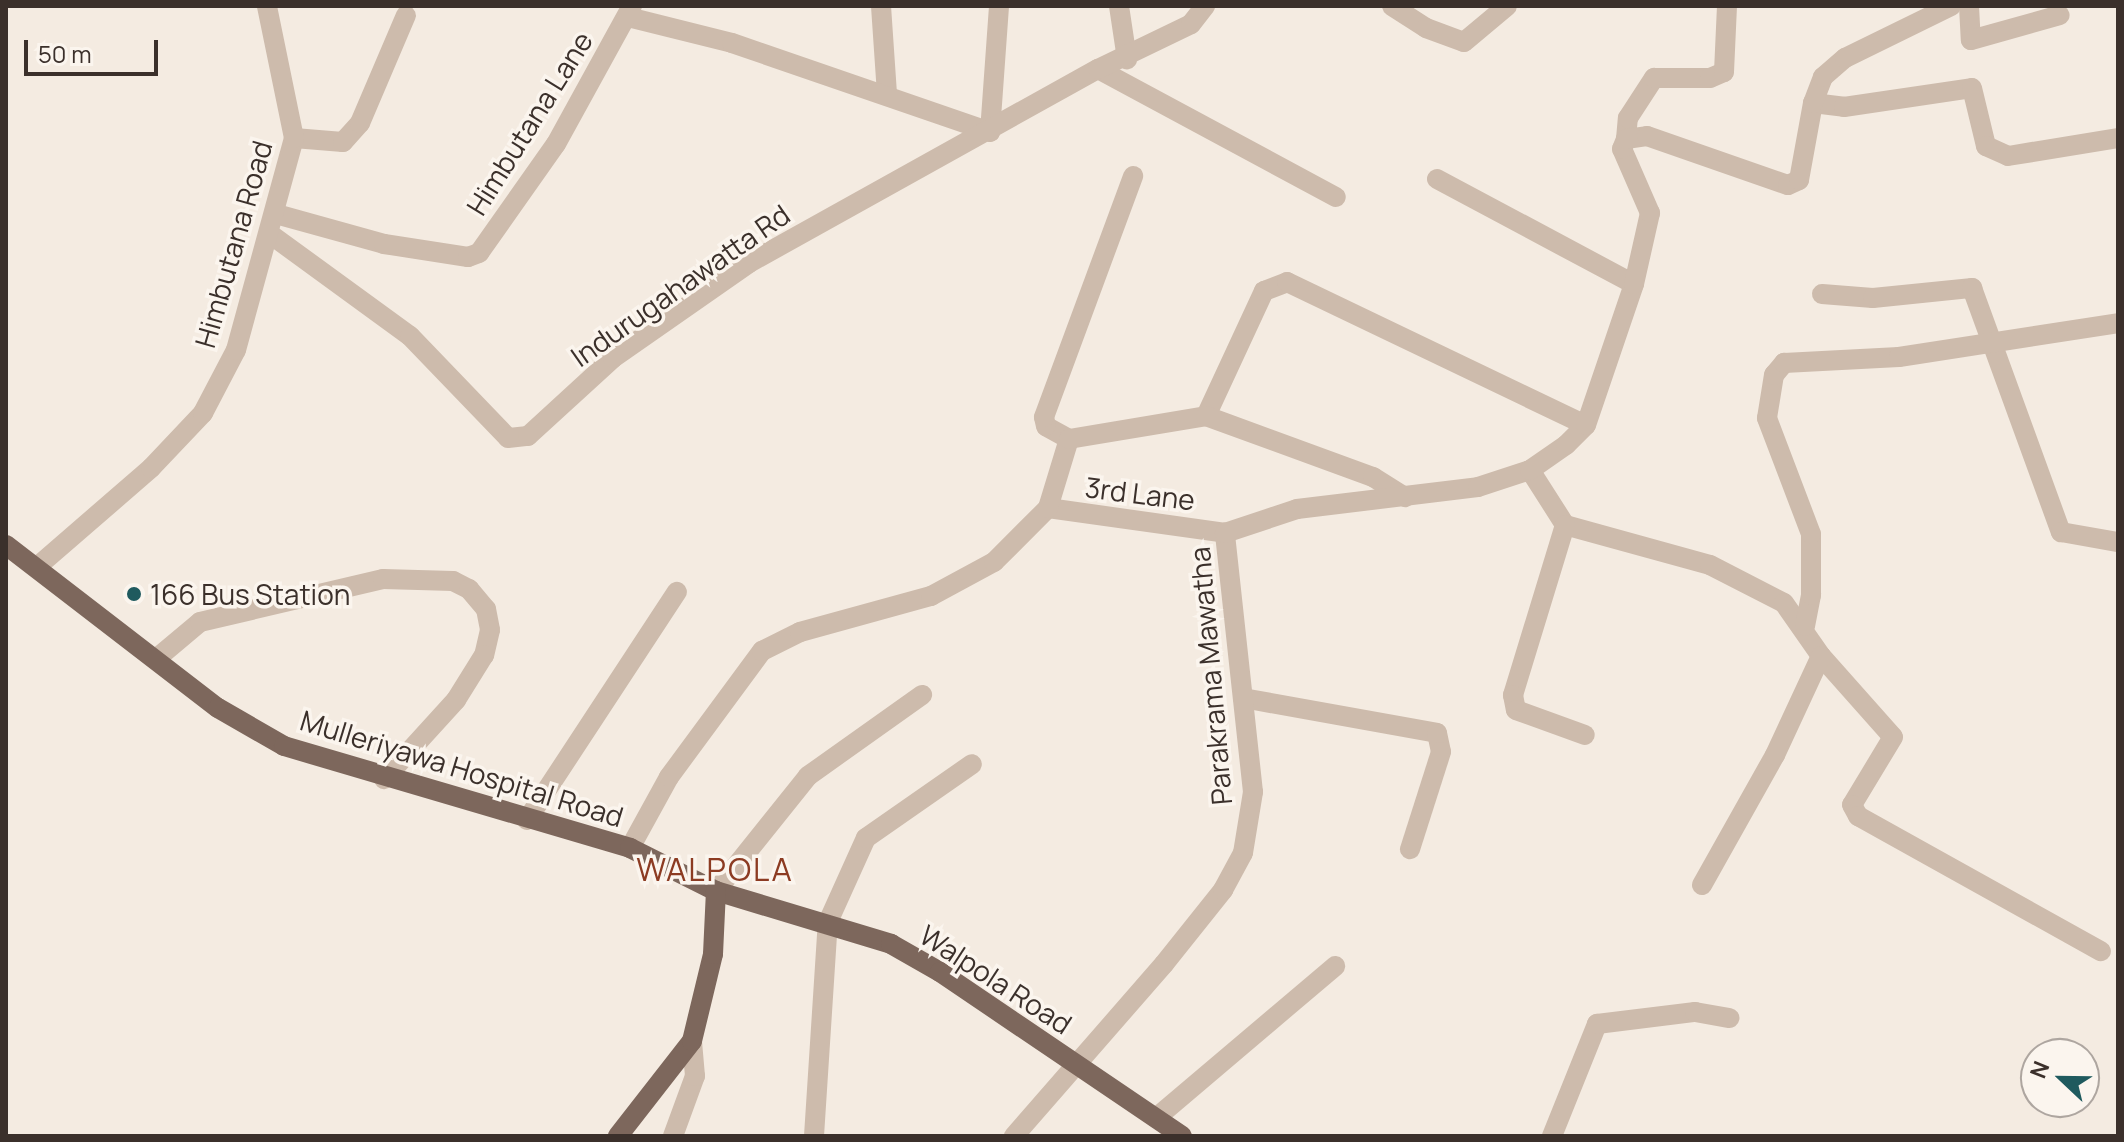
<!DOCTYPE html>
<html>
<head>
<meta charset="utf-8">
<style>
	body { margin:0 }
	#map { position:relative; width:2124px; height:1142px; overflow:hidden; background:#f4ebe1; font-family:Manrope,sans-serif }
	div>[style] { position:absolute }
	.minor>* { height:20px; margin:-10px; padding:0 10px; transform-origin:10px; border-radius:10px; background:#cdbbac }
	.major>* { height:20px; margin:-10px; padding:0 10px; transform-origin:10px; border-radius:10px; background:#7d675c }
	.dots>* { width:22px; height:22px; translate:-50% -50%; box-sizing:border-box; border:4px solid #fbf5ee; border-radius:50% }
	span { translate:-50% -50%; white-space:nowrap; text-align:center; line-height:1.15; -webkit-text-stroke:7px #fbf5ee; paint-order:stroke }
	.street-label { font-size:28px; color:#3b302b }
	.poi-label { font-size:28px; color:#3b302b }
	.left { translate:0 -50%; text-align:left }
	.quarter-label { font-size:32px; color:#8c3b22; letter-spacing:2px }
	.frame { position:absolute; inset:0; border:8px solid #3b302b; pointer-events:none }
	.north { position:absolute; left:2020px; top:1038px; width:80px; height:80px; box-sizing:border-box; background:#fbf5ee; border:2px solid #aea6a0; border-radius:50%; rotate:292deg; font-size:22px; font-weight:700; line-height:32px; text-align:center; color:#3b302b }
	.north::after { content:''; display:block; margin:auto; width:28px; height:36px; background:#1f5a5e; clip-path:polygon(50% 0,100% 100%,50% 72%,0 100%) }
	.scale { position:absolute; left:24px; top:40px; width:134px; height:36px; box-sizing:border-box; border:4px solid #3b302b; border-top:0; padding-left:10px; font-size:24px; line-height:28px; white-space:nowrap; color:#3b302b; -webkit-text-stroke:6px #fbf5ee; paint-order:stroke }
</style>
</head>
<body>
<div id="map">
	<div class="minor">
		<div style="left:881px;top:6px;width:89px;rotate:86.1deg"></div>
		<div style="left:1119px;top:6px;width:54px;rotate:81.4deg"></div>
		<div style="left:1392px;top:6px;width:40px;rotate:32.9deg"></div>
		<div style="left:1426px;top:28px;width:40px;rotate:20.2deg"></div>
		<div style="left:1464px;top:42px;width:56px;rotate:-39.9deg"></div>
		<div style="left:1969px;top:6px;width:34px;rotate:87deg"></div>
		<div style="left:1971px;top:40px;width:92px;rotate:-15.7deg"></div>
		<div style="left:628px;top:17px;width:107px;rotate:14deg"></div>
		<div style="left:732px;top:43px;width:273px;rotate:19deg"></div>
		<div style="left:990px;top:132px;width:126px;rotate:-85.9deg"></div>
		<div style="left:1098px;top:69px;width:270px;rotate:28.3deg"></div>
		<div style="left:1813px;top:103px;width:31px;rotate:7deg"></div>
		<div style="left:1844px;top:107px;width:129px;rotate:-8.4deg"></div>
		<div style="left:1972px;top:88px;width:60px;rotate:76.4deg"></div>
		<div style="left:1986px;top:146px;width:24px;rotate:24deg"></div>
		<div style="left:2008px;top:156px;width:111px;rotate:-9.3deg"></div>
		<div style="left:294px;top:138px;width:49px;rotate:4.7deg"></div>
		<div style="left:343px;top:142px;width:25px;rotate:-48deg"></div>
		<div style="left:360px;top:123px;width:117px;rotate:-66.9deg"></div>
		<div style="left:1626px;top:139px;width:21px;rotate:-85deg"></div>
		<div style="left:1628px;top:118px;width:48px;rotate:-57deg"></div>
		<div style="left:1654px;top:78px;width:56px"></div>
		<div style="left:1710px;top:78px;width:15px;rotate:-23deg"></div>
		<div style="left:1724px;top:72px;width:66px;rotate:-87.4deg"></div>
		<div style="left:1437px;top:179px;width:223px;rotate:28.1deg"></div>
		<div style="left:276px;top:214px;width:112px;rotate:15.5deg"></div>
		<div style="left:384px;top:244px;width:85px;rotate:8.8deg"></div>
		<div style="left:468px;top:257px;width:12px;rotate:-20deg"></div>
		<div style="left:479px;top:253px;width:133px;rotate:-54.8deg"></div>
		<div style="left:556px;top:144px;width:158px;rotate:-61.2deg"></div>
		<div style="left:270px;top:234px;width:173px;rotate:36.1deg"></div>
		<div style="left:410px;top:336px;width:141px;rotate:46.1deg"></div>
		<div style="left:508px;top:438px;width:20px;rotate:-6deg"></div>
		<div style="left:528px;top:436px;width:115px;rotate:-42.5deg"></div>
		<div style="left:613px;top:358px;width:166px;rotate:-34.9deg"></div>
		<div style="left:749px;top:263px;width:399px;rotate:-29.1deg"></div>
		<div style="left:1098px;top:69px;width:103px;rotate:-25.8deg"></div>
		<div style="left:1191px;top:24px;width:23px;rotate:-52deg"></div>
		<div style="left:1822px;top:294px;width:51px;rotate:4.5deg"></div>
		<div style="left:1873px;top:298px;width:100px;rotate:-5.8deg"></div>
		<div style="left:1972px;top:288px;width:260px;rotate:70deg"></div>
		<div style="left:2061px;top:532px;width:58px;rotate:10deg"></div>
		<div style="left:1206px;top:416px;width:138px;rotate:-65.1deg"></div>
		<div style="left:1264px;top:291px;width:25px;rotate:-21deg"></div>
		<div style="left:1287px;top:282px;width:331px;rotate:25.6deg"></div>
		<div style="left:1069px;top:439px;width:26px;rotate:-151deg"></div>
		<div style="left:1046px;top:426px;width:9px;rotate:-103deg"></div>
		<div style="left:1044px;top:417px;width:257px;rotate:-69.7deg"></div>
		<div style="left:1530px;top:470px;width:65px;rotate:57.5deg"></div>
		<div style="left:1565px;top:525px;width:150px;rotate:15.4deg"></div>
		<div style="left:1710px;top:565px;width:83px;rotate:27.2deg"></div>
		<div style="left:1784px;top:603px;width:65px;rotate:55.1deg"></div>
		<div style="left:1821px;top:656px;width:108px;rotate:48.4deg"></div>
		<div style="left:1893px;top:737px;width:79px;rotate:121.1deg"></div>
		<div style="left:1852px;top:805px;width:13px;rotate:61deg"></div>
		<div style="left:1858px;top:816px;width:278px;rotate:29.1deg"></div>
		<div style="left:1048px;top:508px;width:179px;rotate:8deg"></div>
		<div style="left:1565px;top:525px;width:178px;rotate:107deg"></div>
		<div style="left:1513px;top:695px;width:15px;rotate:79deg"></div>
		<div style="left:1516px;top:710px;width:73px;rotate:19.9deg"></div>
		<div style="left:38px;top:566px;width:150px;rotate:-40.9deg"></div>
		<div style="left:151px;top:468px;width:76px;rotate:-46.6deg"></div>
		<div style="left:203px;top:413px;width:71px;rotate:-62.4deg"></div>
		<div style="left:236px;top:350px;width:220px;rotate:-74.7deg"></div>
		<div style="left:294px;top:138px;width:135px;rotate:-101.6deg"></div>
		<div style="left:1805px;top:626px;width:32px;rotate:-79deg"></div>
		<div style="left:1811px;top:595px;width:61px;rotate:-90deg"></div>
		<div style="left:1811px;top:534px;width:124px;rotate:-110.8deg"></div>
		<div style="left:1767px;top:418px;width:44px;rotate:-80.8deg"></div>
		<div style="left:1774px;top:375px;width:16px;rotate:-50deg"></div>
		<div style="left:1784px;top:363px;width:115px;rotate:-3deg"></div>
		<div style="left:1899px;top:357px;width:222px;rotate:-8.8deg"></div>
		<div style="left:156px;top:659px;width:57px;rotate:-40.1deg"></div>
		<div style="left:200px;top:622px;width:188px;rotate:-13.2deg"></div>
		<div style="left:383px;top:579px;width:70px;rotate:1.6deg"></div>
		<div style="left:453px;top:581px;width:18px;rotate:27deg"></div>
		<div style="left:469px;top:589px;width:26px;rotate:50deg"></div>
		<div style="left:486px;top:609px;width:21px;rotate:79deg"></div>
		<div style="left:490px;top:630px;width:26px;rotate:103deg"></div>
		<div style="left:484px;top:655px;width:53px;rotate:121.9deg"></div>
		<div style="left:456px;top:700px;width:107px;rotate:132.3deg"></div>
		<div style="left:1243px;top:698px;width:197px;rotate:10.2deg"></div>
		<div style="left:1437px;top:733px;width:19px;rotate:78deg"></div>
		<div style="left:1441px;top:752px;width:102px;rotate:107.7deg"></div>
		<div style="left:527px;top:820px;width:273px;rotate:-56.7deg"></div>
		<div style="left:630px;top:848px;width:81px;rotate:-61.2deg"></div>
		<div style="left:669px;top:777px;width:157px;rotate:-53.6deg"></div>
		<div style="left:762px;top:651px;width:42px;rotate:-26.6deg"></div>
		<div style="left:800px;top:632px;width:136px;rotate:-15.4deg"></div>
		<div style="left:931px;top:596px;width:72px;rotate:-28.4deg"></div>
		<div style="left:994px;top:562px;width:76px;rotate:-45deg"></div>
		<div style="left:1048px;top:508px;width:72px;rotate:-73.1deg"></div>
		<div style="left:1069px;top:439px;width:139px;rotate:-9.5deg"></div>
		<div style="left:1206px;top:416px;width:178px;rotate:20.1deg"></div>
		<div style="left:1373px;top:477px;width:38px;rotate:32deg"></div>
		<div style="left:1702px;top:885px;width:149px;rotate:-60.7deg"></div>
		<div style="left:1775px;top:755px;width:109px;rotate:-65.1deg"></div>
		<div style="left:716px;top:891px;width:147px;rotate:-51.3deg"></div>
		<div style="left:808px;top:776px;width:140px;rotate:-35.4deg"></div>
		<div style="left:1156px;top:1118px;width:235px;rotate:-40.3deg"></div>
		<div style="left:673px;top:1136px;width:64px;rotate:-69.9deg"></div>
		<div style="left:695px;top:1076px;width:35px;rotate:-95deg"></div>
		<div style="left:814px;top:1136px;width:214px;rotate:-86.3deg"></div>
		<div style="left:828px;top:922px;width:92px;rotate:-65.7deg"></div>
		<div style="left:866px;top:838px;width:129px;rotate:-34.9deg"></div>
		<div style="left:1014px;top:1136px;width:228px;rotate:-48.9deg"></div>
		<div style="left:1164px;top:964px;width:95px;rotate:-51.4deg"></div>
		<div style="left:1223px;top:890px;width:42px;rotate:-61.6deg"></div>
		<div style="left:1243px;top:853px;width:62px;rotate:-80.7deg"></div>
		<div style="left:1253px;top:792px;width:261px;rotate:-96.2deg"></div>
		<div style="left:1225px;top:533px;width:76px;rotate:-18.4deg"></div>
		<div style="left:1297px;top:509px;width:182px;rotate:-6.9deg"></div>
		<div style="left:1478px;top:487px;width:55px;rotate:-18.1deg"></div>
		<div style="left:1530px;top:470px;width:44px;rotate:-34.8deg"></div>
		<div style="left:1566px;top:445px;width:28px;rotate:-45deg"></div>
		<div style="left:1586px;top:425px;width:149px;rotate:-71.2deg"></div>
		<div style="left:1634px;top:284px;width:73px;rotate:-77.3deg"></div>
		<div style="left:1650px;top:213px;width:70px;rotate:-113.6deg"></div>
		<div style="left:1622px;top:149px;width:11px;rotate:-68deg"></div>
		<div style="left:1626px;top:139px;width:21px;rotate:-8deg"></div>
		<div style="left:1647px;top:136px;width:149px;rotate:19.2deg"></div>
		<div style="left:1788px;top:185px;width:12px;rotate:-24deg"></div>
		<div style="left:1799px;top:180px;width:78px;rotate:-79.7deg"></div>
		<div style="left:1813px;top:103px;width:28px;rotate:-69deg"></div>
		<div style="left:1823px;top:77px;width:29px;rotate:-41deg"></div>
		<div style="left:1845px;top:58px;width:118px;rotate:-26.1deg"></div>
		<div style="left:1552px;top:1136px;width:121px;rotate:-68.1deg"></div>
		<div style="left:1597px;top:1024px;width:99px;rotate:-7deg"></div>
		<div style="left:1695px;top:1012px;width:35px;rotate:10deg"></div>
	</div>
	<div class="major">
		<div style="left:6px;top:545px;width:267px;rotate:37.6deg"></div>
		<div style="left:218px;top:708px;width:76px;rotate:29.9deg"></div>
		<div style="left:284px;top:746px;width:361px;rotate:16.4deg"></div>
		<div style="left:630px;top:848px;width:96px;rotate:26.6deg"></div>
		<div style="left:716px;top:891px;width:183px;rotate:16.8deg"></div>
		<div style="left:891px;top:944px;width:56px;rotate:29.7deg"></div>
		<div style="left:940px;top:972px;width:292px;rotate:34.1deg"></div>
		<div style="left:618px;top:1136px;width:120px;rotate:-52.1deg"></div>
		<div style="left:692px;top:1041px;width:89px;rotate:-76.4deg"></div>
		<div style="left:713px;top:954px;width:63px;rotate:-87.3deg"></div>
	</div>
	<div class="dots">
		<div style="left:134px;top:594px;background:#1f5a5e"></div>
	</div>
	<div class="street-label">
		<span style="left:529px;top:123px;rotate:-58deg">Himbutana Lane</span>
		<span style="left:233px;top:244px;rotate:-74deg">Himbutana Road</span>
		<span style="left:680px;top:285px;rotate:-35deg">Indurugahawatta Rd</span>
		<span style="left:1140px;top:493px;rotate:7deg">3rd Lane</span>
		<span style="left:1210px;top:676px;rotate:-95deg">Parakrama Mawatha</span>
		<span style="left:462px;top:768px;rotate:17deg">Mulleriyawa Hospital Road</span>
		<span style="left:996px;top:979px;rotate:33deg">Walpola Road</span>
	</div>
	<div class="poi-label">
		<span class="left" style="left:150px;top:594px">166 Bus Station</span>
	</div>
	<div class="quarter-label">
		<span style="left:715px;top:869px">WALPOLA</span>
	</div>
	<div class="frame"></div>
	<div class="north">N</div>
	<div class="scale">50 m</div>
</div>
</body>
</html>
